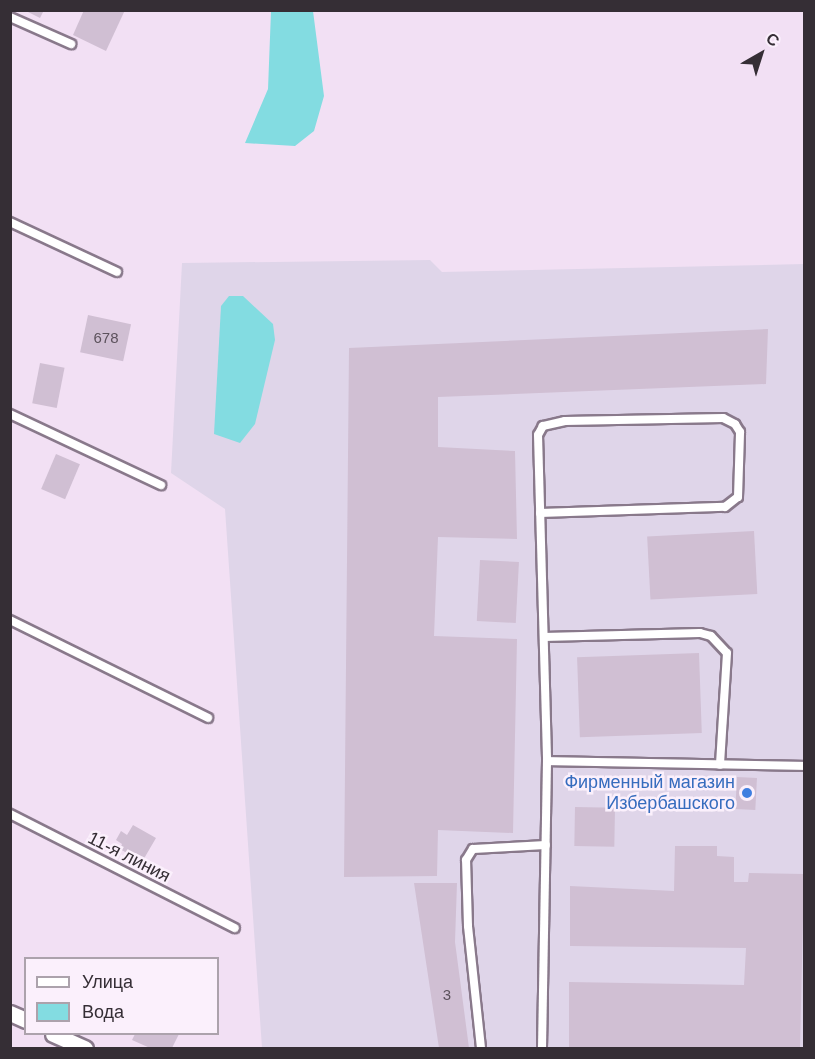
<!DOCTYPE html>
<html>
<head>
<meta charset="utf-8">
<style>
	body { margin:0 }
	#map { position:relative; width:815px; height:1059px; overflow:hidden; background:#f2e0f4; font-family:Helvetica,sans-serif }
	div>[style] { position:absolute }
	.industrial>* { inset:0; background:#dfd5e9 }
	.water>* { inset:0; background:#83dce1 }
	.building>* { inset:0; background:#d0bfd3; transform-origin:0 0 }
	.roads { filter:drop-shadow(2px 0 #89798b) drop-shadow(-2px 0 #89798b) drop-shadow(0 2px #89798b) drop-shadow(0 -2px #89798b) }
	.service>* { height:8px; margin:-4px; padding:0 4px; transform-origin:4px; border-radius:4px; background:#fff }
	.minor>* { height:15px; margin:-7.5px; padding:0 7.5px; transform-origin:7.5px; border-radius:7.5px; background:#fff }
	.dots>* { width:16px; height:16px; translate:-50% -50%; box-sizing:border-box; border:3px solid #fbf0fc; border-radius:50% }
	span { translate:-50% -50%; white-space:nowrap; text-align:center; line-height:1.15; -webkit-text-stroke:5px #fbf0fc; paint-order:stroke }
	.number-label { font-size:15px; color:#5c525c }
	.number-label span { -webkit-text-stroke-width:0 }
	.shop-label { font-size:18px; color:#366cbe }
	.right { translate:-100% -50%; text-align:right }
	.street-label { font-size:18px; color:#352e35 }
	.frame { position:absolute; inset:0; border:12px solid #352e35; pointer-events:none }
	.legend { position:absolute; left:24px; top:957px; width:195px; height:78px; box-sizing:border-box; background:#fbf0fc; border:2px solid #aca2ac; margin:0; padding:8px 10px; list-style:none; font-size:18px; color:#352e35 }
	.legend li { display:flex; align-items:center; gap:12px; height:30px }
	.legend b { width:30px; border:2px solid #aca2ac }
	.north { position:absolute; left:731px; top:24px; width:60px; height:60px; -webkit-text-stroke:4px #fbf0fc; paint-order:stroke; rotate:39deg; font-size:16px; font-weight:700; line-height:24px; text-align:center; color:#352e35 }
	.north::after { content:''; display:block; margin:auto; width:21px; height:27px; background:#352e35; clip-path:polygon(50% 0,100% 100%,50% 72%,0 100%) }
</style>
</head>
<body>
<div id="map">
	<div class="industrial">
		<div style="clip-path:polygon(430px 260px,442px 272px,804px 264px,804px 1048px,262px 1048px,225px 509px,171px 473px,182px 263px)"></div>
	</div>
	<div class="water">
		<div style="clip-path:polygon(271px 11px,313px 11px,324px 96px,314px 131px,295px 146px,245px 143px,268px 89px)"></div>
		<div style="clip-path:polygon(229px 296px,243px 296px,273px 324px,275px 340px,255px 424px,240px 443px,214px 434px,221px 306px)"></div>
	</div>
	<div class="building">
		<div style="clip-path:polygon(24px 10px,44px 10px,40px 18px)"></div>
		<div style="clip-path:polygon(84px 10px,125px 10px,106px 51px,73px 35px)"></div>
		<div style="left:88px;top:315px;width:44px;height:38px;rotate:12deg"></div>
		<div style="clip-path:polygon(768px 329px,766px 384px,438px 397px,438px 447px,515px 451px,517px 539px,438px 537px,434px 636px,517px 639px,513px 833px,438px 830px,437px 876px,344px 877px,349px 348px)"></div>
		<div style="left:40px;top:363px;width:25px;height:41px;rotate:11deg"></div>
		<div style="left:56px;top:454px;width:26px;height:38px;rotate:23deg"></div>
		<div style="left:754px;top:531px;width:63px;height:107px;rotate:87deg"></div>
		<div style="left:480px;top:560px;width:39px;height:61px;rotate:3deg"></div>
		<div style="left:699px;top:653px;width:80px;height:122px;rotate:88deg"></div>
		<div style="left:737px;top:777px;width:20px;height:32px;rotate:3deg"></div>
		<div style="left:575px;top:807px;width:40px;height:39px;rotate:1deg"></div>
		<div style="clip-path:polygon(133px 825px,156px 838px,142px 862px,120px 849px,122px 844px,116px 840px,121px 831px,127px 835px)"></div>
		<div style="clip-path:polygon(675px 846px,717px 846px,717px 856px,734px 857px,734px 882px,748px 882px,749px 873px,804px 874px,800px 1048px,569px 1048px,569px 982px,744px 985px,746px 948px,570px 946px,570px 886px,674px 891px)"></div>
		<div style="clip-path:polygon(414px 883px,457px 883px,455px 942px,469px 1048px,439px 1048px)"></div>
		<div style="clip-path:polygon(135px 1034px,179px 1034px,172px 1048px,150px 1048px,132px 1040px)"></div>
	</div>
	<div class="roads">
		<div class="service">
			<div style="left:10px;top:17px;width:67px;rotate:23.9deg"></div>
			<div style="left:10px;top:222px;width:118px;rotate:25deg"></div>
			<div style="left:10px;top:414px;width:167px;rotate:25.2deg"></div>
			<div style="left:540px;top:513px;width:185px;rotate:-1.9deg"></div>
			<div style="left:725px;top:507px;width:16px;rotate:-38deg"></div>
			<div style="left:738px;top:497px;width:65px;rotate:-88.2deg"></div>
			<div style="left:740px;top:432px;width:9px;rotate:-122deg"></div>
			<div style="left:735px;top:424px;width:13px;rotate:-153deg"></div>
			<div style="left:723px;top:418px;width:158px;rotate:178.9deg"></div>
			<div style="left:565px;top:421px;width:23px;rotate:167deg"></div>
			<div style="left:543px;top:426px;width:10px;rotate:119deg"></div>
			<div style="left:538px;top:435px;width:326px;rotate:88.4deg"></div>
			<div style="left:10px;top:620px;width:221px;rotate:26.3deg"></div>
			<div style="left:544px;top:637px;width:156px;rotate:-1.5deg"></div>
			<div style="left:700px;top:633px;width:11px;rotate:15deg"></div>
			<div style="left:711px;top:636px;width:23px;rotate:47deg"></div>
			<div style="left:727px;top:653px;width:112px;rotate:93.6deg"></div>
			<div style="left:10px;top:814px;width:252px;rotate:26.9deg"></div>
			<div style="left:481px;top:1048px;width:123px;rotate:-96.1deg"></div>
			<div style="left:468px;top:926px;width:66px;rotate:-91.7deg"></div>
			<div style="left:466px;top:860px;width:13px;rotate:-58deg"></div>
			<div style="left:473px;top:849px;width:73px;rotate:-3.1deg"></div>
			<div style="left:542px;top:1048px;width:287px;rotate:-89deg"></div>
			<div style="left:547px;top:761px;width:257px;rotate:1.1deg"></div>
		</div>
		<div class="minor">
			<div style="left:10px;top:1013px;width:17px;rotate:24deg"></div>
			<div style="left:53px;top:1034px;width:35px;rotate:24deg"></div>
		</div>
	</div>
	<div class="dots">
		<div style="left:747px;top:793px;background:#3f7fe0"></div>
	</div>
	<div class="number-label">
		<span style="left:106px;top:338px">678</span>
		<span style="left:447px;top:995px">3</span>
	</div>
	<div class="shop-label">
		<span class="right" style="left:735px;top:793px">Фирменный магазин<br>Избербашского</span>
	</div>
	<div class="street-label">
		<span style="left:129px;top:857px;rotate:27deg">11-я линия</span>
	</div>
	<div class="frame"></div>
	<ul class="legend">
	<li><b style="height:8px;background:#fff"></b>Улица</li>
	<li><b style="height:16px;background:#83dce1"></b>Вода</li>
	</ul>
	<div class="north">С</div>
</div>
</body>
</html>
